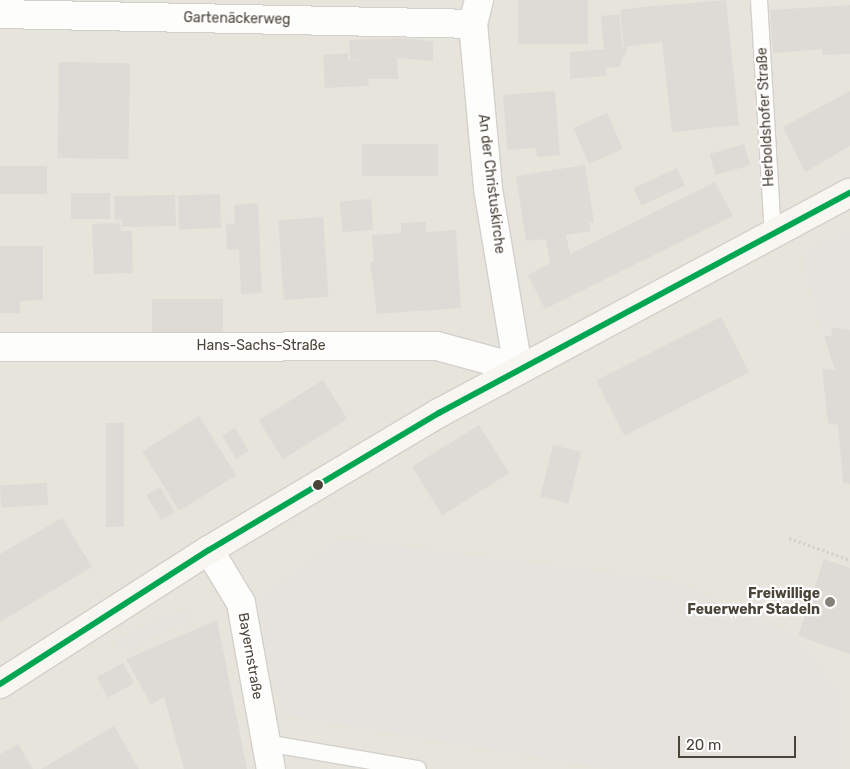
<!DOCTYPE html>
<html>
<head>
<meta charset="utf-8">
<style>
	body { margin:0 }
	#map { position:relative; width:850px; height:769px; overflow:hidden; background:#f4f2ee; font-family:Rubik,sans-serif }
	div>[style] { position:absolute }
	.residential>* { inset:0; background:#e7e4dc; transform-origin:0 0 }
	.parking>* { inset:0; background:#e6e3df }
	.building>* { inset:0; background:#dedbd6; transform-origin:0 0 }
	.path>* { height:3px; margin-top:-1.5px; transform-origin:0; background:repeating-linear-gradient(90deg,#d3d2cc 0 2.5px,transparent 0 5px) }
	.roads { filter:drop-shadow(1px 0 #d2d0cb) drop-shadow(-1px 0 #d2d0cb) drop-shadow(0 1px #d2d0cb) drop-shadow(0 -1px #d2d0cb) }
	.lane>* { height:16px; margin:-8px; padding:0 8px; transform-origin:8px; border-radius:8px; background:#fdfdfc }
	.street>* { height:28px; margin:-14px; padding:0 14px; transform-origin:14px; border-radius:14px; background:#fdfdfc }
	.secondary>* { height:28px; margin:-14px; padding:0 14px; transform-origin:14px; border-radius:14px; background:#f7f6f1 }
	.bus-1>* { height:6px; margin:-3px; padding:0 3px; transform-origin:3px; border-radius:3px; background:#00a651 }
	.dots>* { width:14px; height:14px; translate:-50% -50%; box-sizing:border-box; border:2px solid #fff; border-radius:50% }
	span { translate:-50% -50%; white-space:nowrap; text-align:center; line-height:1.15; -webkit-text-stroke:4.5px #fff; paint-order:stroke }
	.street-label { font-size:14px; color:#4b4439 }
	.poi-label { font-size:14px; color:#4b4439; font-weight:700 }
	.right { translate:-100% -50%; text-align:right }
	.scale { position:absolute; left:678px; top:736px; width:118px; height:22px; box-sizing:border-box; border:2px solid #4b4439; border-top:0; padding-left:6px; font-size:15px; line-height:18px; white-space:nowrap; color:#4b4439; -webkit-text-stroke:4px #fff; paint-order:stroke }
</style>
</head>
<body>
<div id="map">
	<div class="residential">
		<div style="left:0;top:0;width:850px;height:769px"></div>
	</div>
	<div class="parking">
		<div style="clip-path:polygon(850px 232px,850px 330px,832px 327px,831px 336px,824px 336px,802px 255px)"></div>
		<div style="clip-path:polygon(342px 539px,676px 582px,795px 636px,838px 692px,841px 769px,611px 769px,281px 714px,258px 600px)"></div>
		<div style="clip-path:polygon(185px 609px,190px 621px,119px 651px,116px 640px)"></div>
	</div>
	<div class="building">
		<div style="left:518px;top:0;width:70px;height:44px"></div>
		<div style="clip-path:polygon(726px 0,739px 125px,672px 132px,662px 42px,624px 47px,620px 10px,658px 5px,659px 18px,658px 6px)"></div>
		<div style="clip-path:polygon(850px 5px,850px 54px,823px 55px,822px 49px,773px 53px,770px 10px)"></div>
		<div style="clip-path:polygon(619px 14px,623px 47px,614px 48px,628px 47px,619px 67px,606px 68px,607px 76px,570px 79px,570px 52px,604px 49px,601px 16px)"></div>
		<div style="clip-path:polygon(397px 38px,433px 41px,433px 61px,398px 58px,397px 48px,398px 79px,368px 79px,369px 86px,325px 88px,323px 55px,349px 53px,348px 60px,368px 59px,350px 59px,349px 40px)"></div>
		<div style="left:59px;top:62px;width:71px;height:96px;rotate:1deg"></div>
		<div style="clip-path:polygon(555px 91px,560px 155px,537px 157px,536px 148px,507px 150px,503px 95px)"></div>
		<div style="clip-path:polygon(850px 91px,850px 146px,805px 172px,783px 127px)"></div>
		<div style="left:607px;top:113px;width:39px;height:37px;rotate:66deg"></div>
		<div style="left:438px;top:144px;width:32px;height:76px;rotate:90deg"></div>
		<div style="left:744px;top:144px;width:22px;height:36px;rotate:74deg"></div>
		<div style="clip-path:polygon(585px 165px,594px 222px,589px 223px,591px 231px,566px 235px,570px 254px,715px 182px,733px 216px,545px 309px,528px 275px,550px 263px,546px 239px,526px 241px,516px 176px)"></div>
		<div style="left:0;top:166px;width:47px;height:28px"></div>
		<div style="left:677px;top:168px;width:19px;height:48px;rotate:65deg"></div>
		<div style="left:110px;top:193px;width:26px;height:39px;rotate:90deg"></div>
		<div style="left:220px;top:194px;width:34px;height:42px;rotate:88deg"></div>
		<div style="clip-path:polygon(175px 195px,176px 226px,122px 227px,122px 219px,115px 220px,114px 196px)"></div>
		<div style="left:371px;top:199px;width:31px;height:31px;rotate:86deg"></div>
		<div style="clip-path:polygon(258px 203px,262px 293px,241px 294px,239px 249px,227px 250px,226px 224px,235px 223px,234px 205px)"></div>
		<div style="left:323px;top:217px;width:80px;height:45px;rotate:86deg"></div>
		<div style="clip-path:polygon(426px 222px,426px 232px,456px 230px,461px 308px,377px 314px,370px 262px,374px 262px,372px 235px,401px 233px,401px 223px)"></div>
		<div style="clip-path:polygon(120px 223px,121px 231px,132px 231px,133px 273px,94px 274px,92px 224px)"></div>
		<div style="clip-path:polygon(0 246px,43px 246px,43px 300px,20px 301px,20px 313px,0 313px)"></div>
		<div style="left:152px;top:299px;width:71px;height:34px"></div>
		<div style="left:721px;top:317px;width:62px;height:140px;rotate:63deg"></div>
		<div style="clip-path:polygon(832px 327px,850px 330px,850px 484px,843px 483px,838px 425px,828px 423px,822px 369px,835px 370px,824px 336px,831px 336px)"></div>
		<div style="left:323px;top:380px;width:46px;height:76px;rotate:58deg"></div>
		<div style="left:199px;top:416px;width:70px;height:67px;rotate:58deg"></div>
		<div style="left:106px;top:423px;width:18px;height:104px"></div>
		<div style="left:479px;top:425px;width:57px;height:79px;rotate:58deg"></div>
		<div style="left:235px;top:428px;width:27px;height:15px;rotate:59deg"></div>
		<div style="left:553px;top:445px;width:29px;height:53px;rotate:14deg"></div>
		<div style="left:47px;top:483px;width:22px;height:47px;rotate:87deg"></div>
		<div style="left:160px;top:487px;width:29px;height:16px;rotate:59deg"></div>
		<div style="clip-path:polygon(62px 518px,92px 567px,0 622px,0 554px)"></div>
		<div style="clip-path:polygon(824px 559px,850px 568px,850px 654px,798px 636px)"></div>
		<div style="clip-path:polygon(217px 620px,247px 769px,184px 769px,164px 697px,151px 705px,126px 659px)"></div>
		<div style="left:123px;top:663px;width:23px;height:30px;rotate:61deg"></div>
		<div style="clip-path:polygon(114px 726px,139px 769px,41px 769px)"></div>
		<div style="clip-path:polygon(18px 744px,33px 769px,0 769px,0 754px)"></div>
	</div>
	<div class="path">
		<div style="left:789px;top:538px;width:65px;rotate:19.8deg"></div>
	</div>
	<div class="roads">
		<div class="lane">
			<div style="left:759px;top:0;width:233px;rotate:86.6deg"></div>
			<div style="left:266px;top:743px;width:154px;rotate:9.7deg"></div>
		</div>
		<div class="street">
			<div style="left:0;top:14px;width:473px;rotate:1.2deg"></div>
			<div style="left:0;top:347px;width:437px;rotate:-0.1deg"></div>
			<div style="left:437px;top:346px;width:84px;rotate:15.2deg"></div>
			<div style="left:518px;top:368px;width:182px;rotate:-99.5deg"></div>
			<div style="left:488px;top:188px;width:165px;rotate:-95.2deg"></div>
			<div style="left:473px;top:24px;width:25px;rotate:-76deg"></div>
			<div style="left:209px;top:550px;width:62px;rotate:58.9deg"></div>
			<div style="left:241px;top:603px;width:169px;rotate:79.8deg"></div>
		</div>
		<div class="secondary">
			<div style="left:0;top:684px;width:248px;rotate:-32.7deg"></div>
			<div style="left:209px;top:550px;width:268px;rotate:-30.8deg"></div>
			<div style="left:439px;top:413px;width:466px;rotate:-28.2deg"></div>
		</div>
	</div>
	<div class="bus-1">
		<div style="left:0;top:684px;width:248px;rotate:-32.7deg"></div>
		<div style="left:209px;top:550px;width:268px;rotate:-30.8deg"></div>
		<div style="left:439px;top:413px;width:466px;rotate:-28.2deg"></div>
	</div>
	<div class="dots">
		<div style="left:318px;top:485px;background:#4b4439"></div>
		<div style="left:830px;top:602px;background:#868178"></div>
	</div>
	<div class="street-label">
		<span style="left:237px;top:19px;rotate:1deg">Gartenäckerweg</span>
		<span style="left:766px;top:117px;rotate:-93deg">Herboldshofer Straße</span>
		<span style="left:491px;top:184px;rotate:83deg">An der Christuskirche</span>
		<span style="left:261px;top:346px">Hans-Sachs-Straße</span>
		<span style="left:250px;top:656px;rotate:80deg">Bayernstraße</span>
	</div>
	<div class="poi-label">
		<span class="right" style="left:820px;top:602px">Freiwillige<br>Feuerwehr Stadeln</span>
	</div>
	<div class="scale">20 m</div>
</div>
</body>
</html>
